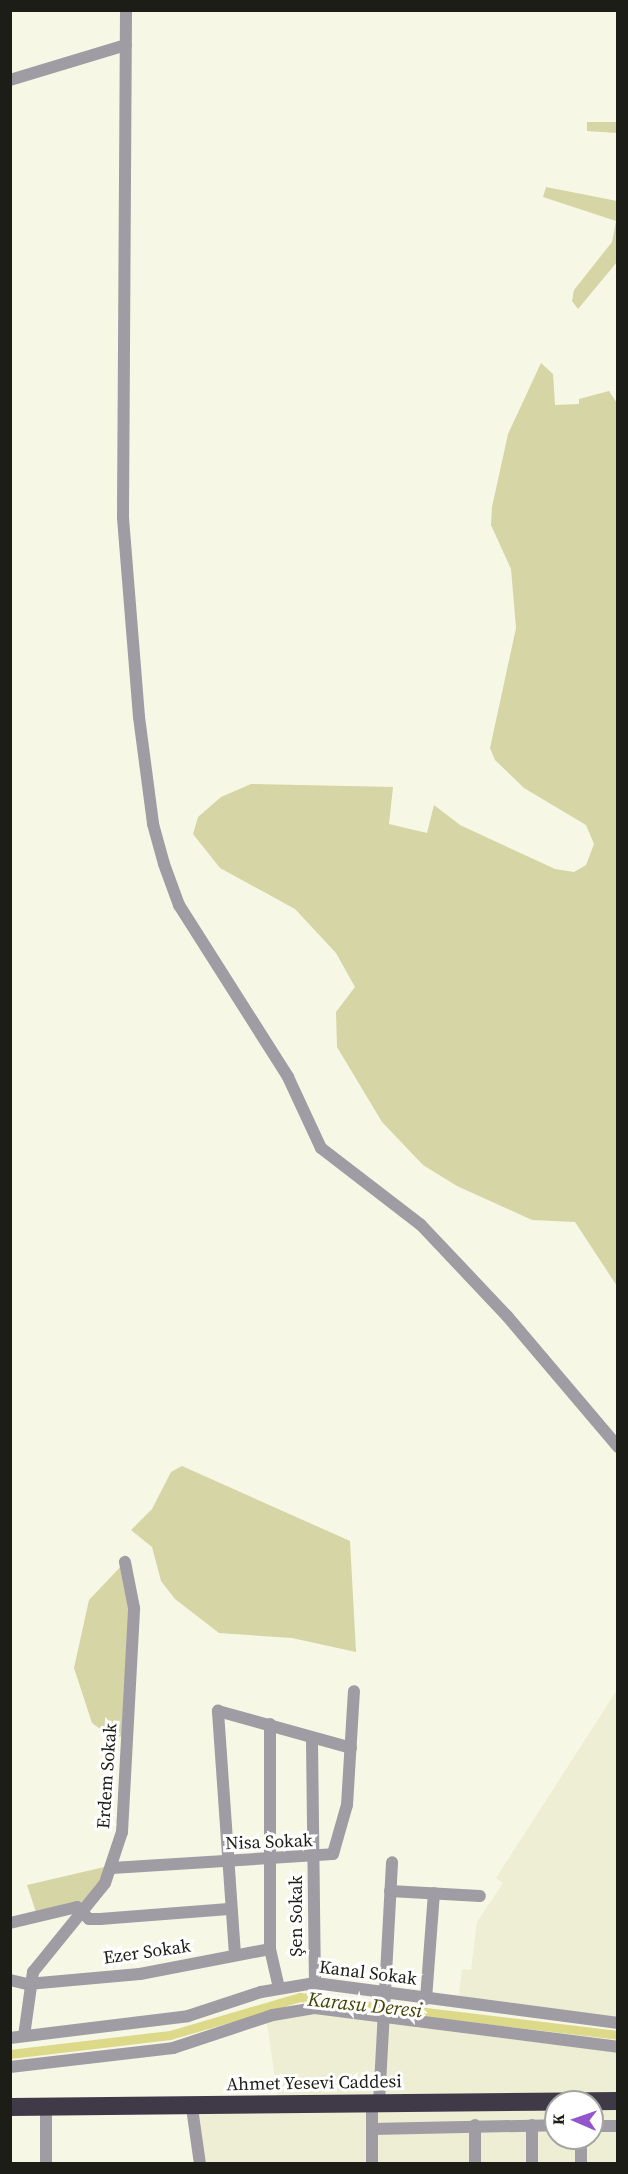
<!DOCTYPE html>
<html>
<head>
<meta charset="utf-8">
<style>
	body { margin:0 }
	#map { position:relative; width:628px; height:2174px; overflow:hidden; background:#f7f7e5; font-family:"Source Serif 4",serif }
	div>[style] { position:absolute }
	.built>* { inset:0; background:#eeeed4 }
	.green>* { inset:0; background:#d6d5a5 }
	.canal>* { height:9px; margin:-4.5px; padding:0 4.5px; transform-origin:4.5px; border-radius:4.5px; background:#dcd989 }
	.minor>* { height:12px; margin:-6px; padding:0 6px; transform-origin:6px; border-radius:6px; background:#9f9ca3 }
	.highway>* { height:18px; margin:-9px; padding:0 9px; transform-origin:9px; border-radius:9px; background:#403a48 }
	span { translate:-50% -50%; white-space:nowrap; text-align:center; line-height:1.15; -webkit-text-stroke:6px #fff; paint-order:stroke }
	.street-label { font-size:18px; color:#1d1d17 }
	.water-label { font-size:20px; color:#474403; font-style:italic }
	.frame { position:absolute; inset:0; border:12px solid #1d1d17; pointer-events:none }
	.north { position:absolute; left:544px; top:2090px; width:60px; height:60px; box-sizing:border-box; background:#fff; border:2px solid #a5a5a2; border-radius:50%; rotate:272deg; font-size:16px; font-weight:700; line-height:24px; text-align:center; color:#1d1d17 }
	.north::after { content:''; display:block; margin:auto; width:21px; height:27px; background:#9456cc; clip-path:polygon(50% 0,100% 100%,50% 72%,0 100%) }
</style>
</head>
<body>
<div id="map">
	<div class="built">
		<div style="clip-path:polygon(617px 1690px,617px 2023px,458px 2003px,462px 1969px,471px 1970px,477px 1922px,503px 1883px,496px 1878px)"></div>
		<div style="clip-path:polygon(evenodd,302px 2008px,617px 2047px,617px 2163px,200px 2163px,193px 2115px,279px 2105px,266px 2017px,302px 2008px,556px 2102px,592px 2102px,592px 2138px,556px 2138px,556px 2102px)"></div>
	</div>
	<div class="green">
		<div style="clip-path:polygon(587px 122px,617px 122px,617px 133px,587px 131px)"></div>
		<div style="clip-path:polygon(546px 187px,617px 201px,617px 262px,578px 309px,572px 301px,574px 290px,612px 242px,616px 221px,543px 197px)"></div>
		<div style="clip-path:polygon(541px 363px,553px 374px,555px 405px,579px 404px,579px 399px,609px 391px,617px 403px,617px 1286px,575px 1222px,532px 1220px,457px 1186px,423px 1165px,382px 1122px,337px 1047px,336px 1012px,355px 987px,336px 953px,295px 909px,220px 868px,193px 834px,198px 817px,221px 797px,251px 784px,393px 787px,389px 824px,427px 833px,434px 805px,460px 825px,555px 869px,574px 872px,586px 865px,594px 844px,586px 825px,524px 788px,495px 760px,490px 748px,516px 628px,511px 569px,491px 525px,492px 507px,508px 434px)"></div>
		<div style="clip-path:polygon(182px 1466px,350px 1541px,356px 1652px,292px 1638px,219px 1633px,175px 1599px,161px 1581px,152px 1547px,131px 1530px,152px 1509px,171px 1472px)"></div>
		<div style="clip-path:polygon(125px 1562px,131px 1579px,129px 1737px,110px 1736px,92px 1723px,74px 1668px,89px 1600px)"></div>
		<div style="clip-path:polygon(113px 1865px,83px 1913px,37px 1915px,27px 1885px)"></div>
	</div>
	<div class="canal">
		<div style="left:10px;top:2054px;width:161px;rotate:-6.8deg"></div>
		<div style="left:170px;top:2035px;width:135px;rotate:-16.3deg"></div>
		<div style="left:300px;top:1997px;width:320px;rotate:6.8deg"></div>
	</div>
	<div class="minor">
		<div style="left:126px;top:10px;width:508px;rotate:90.34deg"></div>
		<div style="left:123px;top:518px;width:200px;rotate:85.4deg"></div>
		<div style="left:139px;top:717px;width:108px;rotate:82.5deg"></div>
		<div style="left:153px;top:824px;width:41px;rotate:74.6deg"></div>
		<div style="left:164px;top:864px;width:44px;rotate:69.9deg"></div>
		<div style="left:179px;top:905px;width:204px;rotate:57.6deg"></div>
		<div style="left:288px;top:1077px;width:78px;rotate:65.1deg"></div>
		<div style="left:321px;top:1148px;width:126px;rotate:37.6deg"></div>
		<div style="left:421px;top:1225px;width:125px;rotate:46.6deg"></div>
		<div style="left:507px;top:1316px;width:172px;rotate:49.7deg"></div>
		<div style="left:10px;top:80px;width:121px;rotate:-16.8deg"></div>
		<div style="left:270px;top:1724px;width:225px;rotate:90deg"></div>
		<div style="left:270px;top:1949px;width:40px;rotate:77deg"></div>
		<div style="left:312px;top:1741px;width:242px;rotate:89.3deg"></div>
		<div style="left:112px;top:1868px;width:221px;rotate:-3.6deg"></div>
		<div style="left:333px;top:1854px;width:51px;rotate:-74.1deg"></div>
		<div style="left:347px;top:1805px;width:114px;rotate:-86.5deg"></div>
		<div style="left:390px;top:1891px;width:90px;rotate:3.2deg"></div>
		<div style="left:10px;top:1923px;width:69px;rotate:-13.4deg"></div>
		<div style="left:77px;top:1907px;width:17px;rotate:45deg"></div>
		<div style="left:89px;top:1919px;width:11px"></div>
		<div style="left:100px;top:1919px;width:129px;rotate:-4.4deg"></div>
		<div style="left:235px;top:1955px;width:245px;rotate:-94deg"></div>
		<div style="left:218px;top:1711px;width:138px;rotate:15.5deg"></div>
		<div style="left:10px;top:1980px;width:18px;rotate:13deg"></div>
		<div style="left:28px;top:1984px;width:112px;rotate:-5.1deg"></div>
		<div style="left:140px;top:1974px;width:132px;rotate:-10.9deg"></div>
		<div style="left:426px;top:1999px;width:106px;rotate:-85.7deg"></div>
		<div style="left:24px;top:2036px;width:65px;rotate:-82deg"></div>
		<div style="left:33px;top:1972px;width:114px;rotate:-51deg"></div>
		<div style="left:105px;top:1883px;width:54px;rotate:-71.6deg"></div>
		<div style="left:122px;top:1832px;width:224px;rotate:-86.9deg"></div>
		<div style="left:134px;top:1608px;width:47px;rotate:-101.1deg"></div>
		<div style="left:10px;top:2038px;width:179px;rotate:-7deg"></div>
		<div style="left:188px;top:2016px;width:77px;rotate:-18.2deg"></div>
		<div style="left:261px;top:1992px;width:55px;rotate:-9.5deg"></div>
		<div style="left:315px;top:1983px;width:306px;rotate:7.5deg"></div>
		<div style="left:10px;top:2067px;width:164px;rotate:-6.6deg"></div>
		<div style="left:173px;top:2048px;width:105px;rotate:-18.3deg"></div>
		<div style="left:273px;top:2015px;width:43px;rotate:-9.5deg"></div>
		<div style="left:315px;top:2008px;width:305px;rotate:7.3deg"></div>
		<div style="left:379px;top:2103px;width:241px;rotate:-86.9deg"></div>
		<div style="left:193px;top:2115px;width:49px;rotate:81.9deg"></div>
		<div style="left:475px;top:2125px;width:39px;rotate:90deg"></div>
		<div style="left:532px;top:2125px;width:39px;rotate:90deg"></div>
		<div style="left:592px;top:2126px;width:26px"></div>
		<div style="left:372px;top:2129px;width:184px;rotate:-1.2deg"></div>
		<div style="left:46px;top:2164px;width:48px;rotate:-90deg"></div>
		<div style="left:372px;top:2164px;width:51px;rotate:-90deg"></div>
		<div style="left:581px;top:2164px;width:26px;rotate:-90deg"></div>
	</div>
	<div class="highway">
		<div style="left:10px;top:2107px;width:608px;rotate:-0.57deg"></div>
	</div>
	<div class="street-label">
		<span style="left:107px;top:1776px;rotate:-86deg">Erdem Sokak</span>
		<span style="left:269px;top:1842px;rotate:-2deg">Nisa Sokak</span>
		<span style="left:296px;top:1916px;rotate:-90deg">Şen Sokak</span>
		<span style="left:147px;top:1952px;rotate:-8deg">Ezer Sokak</span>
		<span style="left:368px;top:1973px;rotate:7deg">Kanal Sokak</span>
		<span style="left:314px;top:2083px;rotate:-1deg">Ahmet Yesevi Caddesi</span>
	</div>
	<div class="water-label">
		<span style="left:365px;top:2005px;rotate:6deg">Karasu Deresi</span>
	</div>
	<div class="frame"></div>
	<div class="north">K</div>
</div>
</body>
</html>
